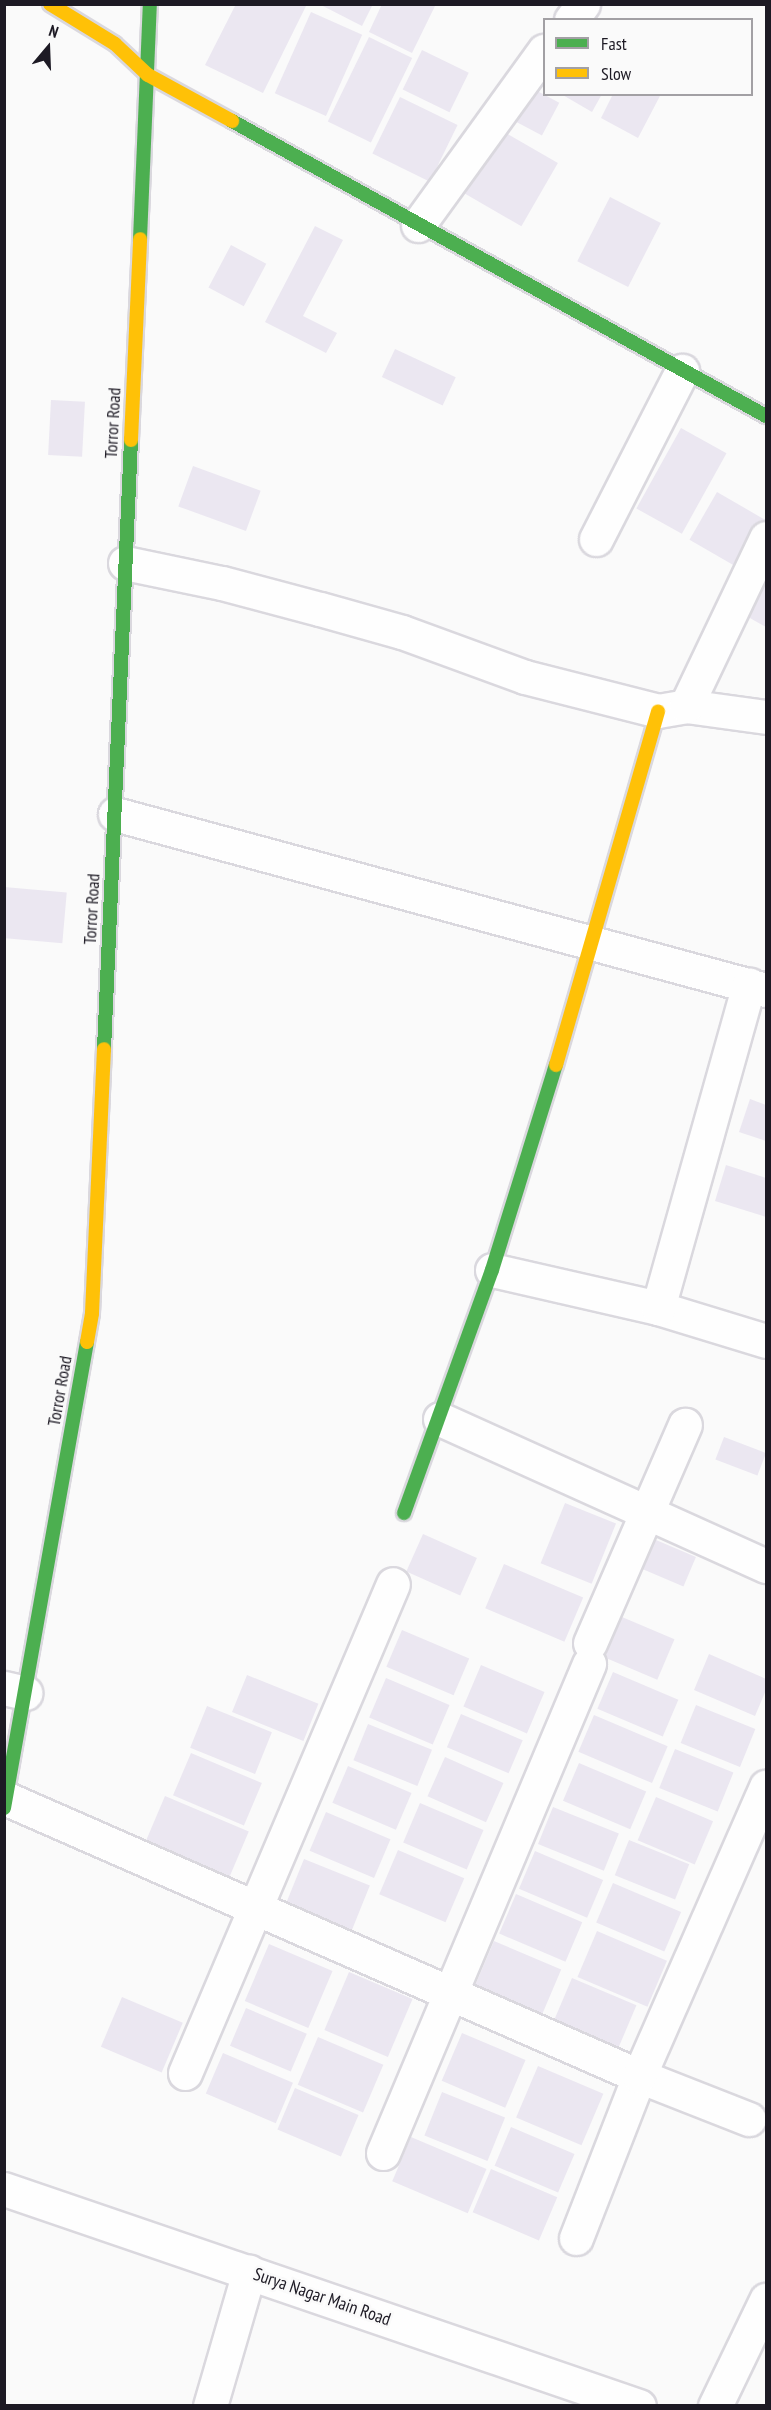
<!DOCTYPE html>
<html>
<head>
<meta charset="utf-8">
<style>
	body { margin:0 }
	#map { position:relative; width:771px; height:2410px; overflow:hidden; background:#fafafa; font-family:"PT Sans Narrow",sans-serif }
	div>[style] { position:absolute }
	.building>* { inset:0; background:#ebe7f1; transform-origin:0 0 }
	.roads { filter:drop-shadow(2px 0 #dad8de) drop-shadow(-2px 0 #dad8de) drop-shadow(0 2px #dad8de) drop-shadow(0 -2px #dad8de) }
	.street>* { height:33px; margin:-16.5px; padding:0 16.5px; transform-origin:16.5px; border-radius:16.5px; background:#fefefe }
	.fast>* { height:14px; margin:-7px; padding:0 7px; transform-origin:7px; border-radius:7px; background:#4caf50 }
	.slow>* { height:14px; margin:-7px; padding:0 7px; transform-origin:7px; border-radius:7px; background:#ffc107 }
	span { translate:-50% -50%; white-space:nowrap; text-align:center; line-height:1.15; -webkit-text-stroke:5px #fafafa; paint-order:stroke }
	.street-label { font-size:18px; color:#1d1a24 }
	.frame { position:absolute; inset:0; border:6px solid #1d1a24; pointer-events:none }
	.legend { position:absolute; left:543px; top:18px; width:210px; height:78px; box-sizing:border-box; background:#fafafa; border:2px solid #a2a0a4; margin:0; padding:8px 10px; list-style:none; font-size:18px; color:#1d1a24 }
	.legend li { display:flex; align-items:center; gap:12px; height:30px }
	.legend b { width:30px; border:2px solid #a2a0a4 }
	.north { position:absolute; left:18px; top:18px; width:60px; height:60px; -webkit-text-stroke:4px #fafafa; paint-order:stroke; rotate:19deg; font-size:16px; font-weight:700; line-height:24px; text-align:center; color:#1d1a24 }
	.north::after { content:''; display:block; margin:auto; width:21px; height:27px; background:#1d1a24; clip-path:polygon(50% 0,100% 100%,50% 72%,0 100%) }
</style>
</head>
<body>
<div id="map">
	<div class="building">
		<div style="clip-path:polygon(236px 4px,307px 4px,263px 93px,205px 65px)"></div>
		<div style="clip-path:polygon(319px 4px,373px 4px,362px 26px)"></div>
		<div style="clip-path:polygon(382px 4px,436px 4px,412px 53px,369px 32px)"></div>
		<div style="left:311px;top:12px;width:56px;height:89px;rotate:24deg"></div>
		<div style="left:369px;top:37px;width:48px;height:94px;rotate:26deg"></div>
		<div style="left:422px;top:50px;width:52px;height:44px;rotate:26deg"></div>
		<div style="left:524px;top:84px;width:40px;height:37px;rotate:28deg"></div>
		<div style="clip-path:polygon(561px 94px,602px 94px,592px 112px)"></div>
		<div style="clip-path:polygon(613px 94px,661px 94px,638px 138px,601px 118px)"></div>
		<div style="left:400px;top:97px;width:64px;height:63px;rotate:26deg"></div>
		<div style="left:499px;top:129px;width:68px;height:73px;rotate:30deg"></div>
		<div style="left:610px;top:197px;width:57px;height:72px;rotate:27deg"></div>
		<div style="clip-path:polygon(315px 226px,343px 240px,303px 316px,337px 333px,326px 353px,265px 322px)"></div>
		<div style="left:231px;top:245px;width:40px;height:48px;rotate:28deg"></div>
		<div style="left:395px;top:349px;width:67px;height:31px;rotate:25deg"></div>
		<div style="left:51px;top:400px;width:34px;height:55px;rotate:3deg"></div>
		<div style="left:681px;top:428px;width:52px;height:92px;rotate:29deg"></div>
		<div style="left:193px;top:466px;width:72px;height:43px;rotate:20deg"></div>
		<div style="left:717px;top:492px;width:56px;height:55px;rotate:30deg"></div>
		<div style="clip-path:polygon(766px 568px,766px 627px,741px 613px)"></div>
		<div style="left:4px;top:887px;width:63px;height:51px;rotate:5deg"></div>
		<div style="clip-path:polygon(750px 1099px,766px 1105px,766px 1141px,739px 1132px)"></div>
		<div style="clip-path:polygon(726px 1165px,766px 1178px,766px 1217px,715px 1201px)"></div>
		<div style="left:724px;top:1437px;width:45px;height:24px;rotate:21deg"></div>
		<div style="left:565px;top:1503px;width:55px;height:65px;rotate:22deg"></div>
		<div style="left:423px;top:1534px;width:59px;height:41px;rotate:24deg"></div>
		<div style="left:649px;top:1537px;width:51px;height:32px;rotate:23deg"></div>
		<div style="left:504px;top:1564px;width:86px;height:48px;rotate:23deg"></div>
		<div style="left:622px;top:1617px;width:57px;height:44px;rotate:23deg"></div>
		<div style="left:402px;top:1630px;width:73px;height:40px;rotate:23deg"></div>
		<div style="clip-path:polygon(709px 1654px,766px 1679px,766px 1690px,755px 1716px,694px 1690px)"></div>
		<div style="left:481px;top:1665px;width:69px;height:45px;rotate:23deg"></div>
		<div style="left:613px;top:1672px;width:71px;height:40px;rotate:23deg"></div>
		<div style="left:247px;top:1675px;width:77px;height:40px;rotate:22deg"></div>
		<div style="left:386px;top:1678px;width:69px;height:43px;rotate:23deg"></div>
		<div style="left:696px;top:1705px;width:64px;height:41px;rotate:22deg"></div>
		<div style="left:207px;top:1706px;width:70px;height:45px;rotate:22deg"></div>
		<div style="left:461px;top:1714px;width:67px;height:36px;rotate:23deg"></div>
		<div style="left:594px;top:1715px;width:80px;height:40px;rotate:23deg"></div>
		<div style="left:368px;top:1724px;width:69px;height:39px;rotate:22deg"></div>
		<div style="left:675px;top:1749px;width:63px;height:42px;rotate:22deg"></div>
		<div style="left:191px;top:1753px;width:77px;height:46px;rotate:23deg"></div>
		<div style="left:445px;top:1757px;width:64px;height:43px;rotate:24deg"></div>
		<div style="left:579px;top:1763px;width:73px;height:41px;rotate:23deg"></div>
		<div style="left:348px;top:1766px;width:69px;height:40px;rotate:23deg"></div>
		<div style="left:165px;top:1796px;width:91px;height:50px;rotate:23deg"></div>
		<div style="left:656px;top:1797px;width:62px;height:47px;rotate:23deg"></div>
		<div style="left:420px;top:1803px;width:69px;height:43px;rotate:23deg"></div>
		<div style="left:553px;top:1807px;width:71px;height:40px;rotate:22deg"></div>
		<div style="left:326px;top:1812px;width:70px;height:42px;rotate:23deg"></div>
		<div style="left:629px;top:1840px;width:65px;height:38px;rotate:22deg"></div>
		<div style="left:398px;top:1850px;width:72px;height:48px;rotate:23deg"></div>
		<div style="left:535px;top:1851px;width:74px;height:41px;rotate:23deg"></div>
		<div style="left:304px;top:1859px;width:71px;height:51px;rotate:22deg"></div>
		<div style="left:613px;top:1883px;width:74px;height:43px;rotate:23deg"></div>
		<div style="left:516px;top:1894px;width:72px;height:43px;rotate:23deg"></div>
		<div style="left:597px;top:1931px;width:76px;height:50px;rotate:23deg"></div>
		<div style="left:494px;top:1941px;width:73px;height:50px;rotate:23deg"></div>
		<div style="left:269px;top:1944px;width:69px;height:62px;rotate:23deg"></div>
		<div style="left:349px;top:1972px;width:69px;height:63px;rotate:23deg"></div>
		<div style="left:572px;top:1978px;width:70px;height:48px;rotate:23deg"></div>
		<div style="left:122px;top:1997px;width:66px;height:54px;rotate:23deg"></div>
		<div style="left:246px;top:2008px;width:66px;height:41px;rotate:23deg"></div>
		<div style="left:462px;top:2033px;width:69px;height:52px;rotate:23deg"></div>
		<div style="left:318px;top:2037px;width:71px;height:52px;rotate:23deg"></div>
		<div style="left:223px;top:2053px;width:76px;height:44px;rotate:23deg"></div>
		<div style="left:538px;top:2066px;width:71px;height:56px;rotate:23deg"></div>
		<div style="left:295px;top:2088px;width:69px;height:45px;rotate:23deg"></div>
		<div style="left:442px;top:2092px;width:68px;height:47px;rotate:22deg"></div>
		<div style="left:511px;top:2127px;width:69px;height:42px;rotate:23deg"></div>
		<div style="left:411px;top:2137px;width:82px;height:48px;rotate:23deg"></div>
		<div style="left:491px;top:2169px;width:72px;height:47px;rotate:23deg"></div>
	</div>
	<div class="roads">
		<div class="street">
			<div style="left:571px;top:20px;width:20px;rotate:-53deg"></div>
			<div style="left:418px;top:225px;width:215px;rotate:-54.1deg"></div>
			<div style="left:596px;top:539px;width:189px;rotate:-62.9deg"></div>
			<div style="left:125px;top:563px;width:99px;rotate:11.7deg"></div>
			<div style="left:222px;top:583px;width:101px;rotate:14.9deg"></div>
			<div style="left:320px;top:609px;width:85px;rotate:15.7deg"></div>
			<div style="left:402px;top:632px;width:131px;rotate:20.1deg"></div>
			<div style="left:525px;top:677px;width:137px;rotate:14.3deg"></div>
			<div style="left:658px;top:711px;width:28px;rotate:-10deg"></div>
			<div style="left:686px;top:706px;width:81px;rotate:7.8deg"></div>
			<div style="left:686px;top:706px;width:186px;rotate:-64.5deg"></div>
			<div style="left:115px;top:814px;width:674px;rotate:15.13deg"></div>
			<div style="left:492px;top:1270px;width:170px;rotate:12.9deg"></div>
			<div style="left:658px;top:1308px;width:113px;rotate:17deg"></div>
			<div style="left:658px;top:1308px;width:336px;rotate:-74.3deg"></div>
			<div style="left:440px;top:1419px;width:358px;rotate:24.3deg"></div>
			<div style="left:590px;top:1643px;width:238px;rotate:-66.5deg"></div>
			<div style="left:4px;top:1688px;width:22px;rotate:13deg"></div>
			<div style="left:7px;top:1799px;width:690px;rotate:23.67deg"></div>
			<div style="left:639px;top:2076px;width:118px;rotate:21.4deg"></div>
			<div style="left:185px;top:2073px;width:531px;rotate:-66.96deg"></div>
			<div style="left:383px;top:2153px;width:531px;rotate:-67.16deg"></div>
			<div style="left:4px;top:2189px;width:671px;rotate:18.87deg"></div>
			<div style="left:576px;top:2238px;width:174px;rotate:-68.7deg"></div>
			<div style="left:639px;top:2076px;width:316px;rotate:-66.3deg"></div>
			<div style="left:210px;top:2406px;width:140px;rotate:-73.8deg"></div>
			<div style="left:715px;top:2406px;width:118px;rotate:-64.3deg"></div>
		</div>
		<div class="fast">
			<div style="left:232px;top:121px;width:610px;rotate:28.92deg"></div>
			<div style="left:140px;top:239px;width:235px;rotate:-87.6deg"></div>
			<div style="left:104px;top:1049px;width:610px;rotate:-87.46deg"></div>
			<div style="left:404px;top:1513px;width:258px;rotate:-70.1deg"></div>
			<div style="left:492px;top:1270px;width:215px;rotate:-72.7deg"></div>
			<div style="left:4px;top:1808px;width:473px;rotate:-79.9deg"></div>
		</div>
		<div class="slow">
			<div style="left:50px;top:4px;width:76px;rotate:31.6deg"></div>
			<div style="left:115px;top:44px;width:45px;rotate:43.2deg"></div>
			<div style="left:148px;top:75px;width:96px;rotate:28.7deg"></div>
			<div style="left:131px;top:440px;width:201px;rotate:-87.4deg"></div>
			<div style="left:556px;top:1065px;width:368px;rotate:-73.9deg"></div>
			<div style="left:87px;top:1342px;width:29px;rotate:-80deg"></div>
			<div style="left:92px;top:1313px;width:264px;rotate:-87.4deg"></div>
		</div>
	</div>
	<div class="street-label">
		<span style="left:113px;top:423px;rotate:-87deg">Torror Road</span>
		<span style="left:92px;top:909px;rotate:-87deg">Torror Road</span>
		<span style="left:60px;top:1391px;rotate:-80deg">Torror Road</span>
		<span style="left:322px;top:2297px;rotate:19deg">Surya Nagar Main Road</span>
	</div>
	<div class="frame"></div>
	<ul class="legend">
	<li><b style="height:8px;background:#4caf50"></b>Fast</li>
	<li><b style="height:8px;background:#ffc107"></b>Slow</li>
	</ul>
	<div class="north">N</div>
</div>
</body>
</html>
